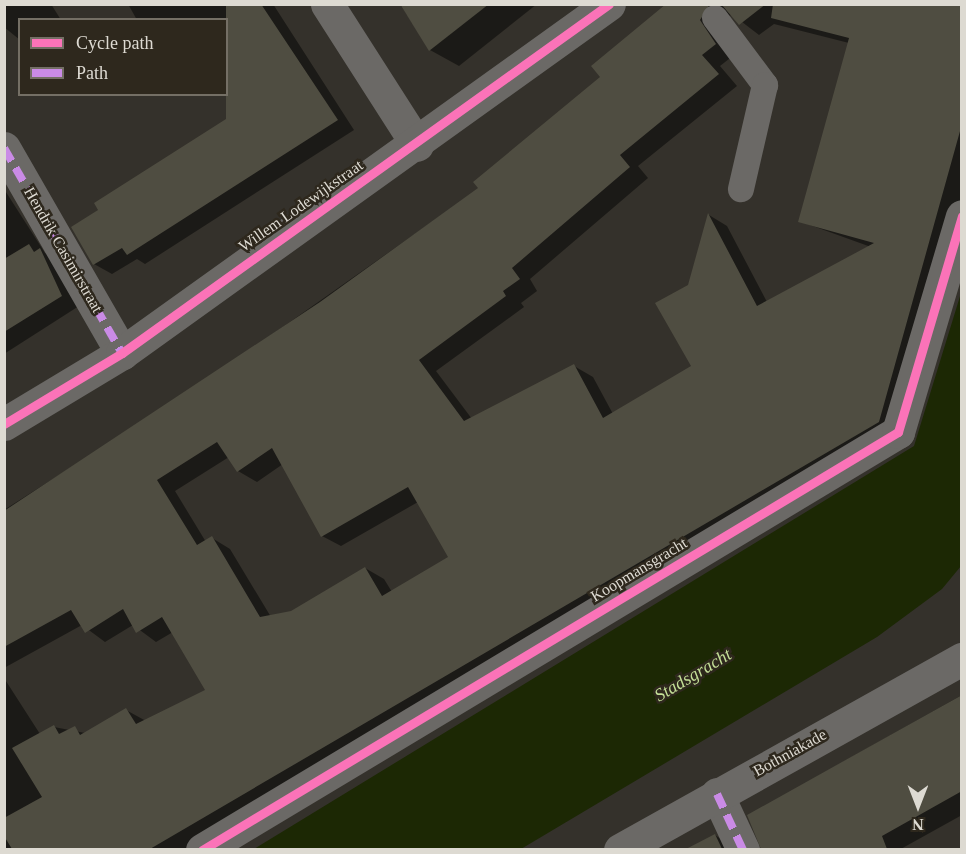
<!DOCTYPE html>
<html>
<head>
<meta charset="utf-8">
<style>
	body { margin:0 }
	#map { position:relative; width:966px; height:854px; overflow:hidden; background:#34312b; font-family:Georgia,serif }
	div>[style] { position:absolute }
	.water>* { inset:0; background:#1c2804 }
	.shadow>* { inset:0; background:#0007 }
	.building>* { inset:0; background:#4f4d41 }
	.service>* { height:26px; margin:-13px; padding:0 13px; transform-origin:13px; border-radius:13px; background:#6b6966 }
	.pedestrian>* { height:33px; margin:-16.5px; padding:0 16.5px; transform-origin:16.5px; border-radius:16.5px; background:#6b6966 }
	.minor>* { height:33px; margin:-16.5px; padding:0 16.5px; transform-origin:16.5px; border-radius:16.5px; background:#6b6966 }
	.quiet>* { height:8px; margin-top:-4px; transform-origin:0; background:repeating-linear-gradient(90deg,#ca8be6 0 15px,transparent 0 23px) }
	.cycleway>* { height:9px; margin:-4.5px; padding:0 4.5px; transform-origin:4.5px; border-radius:4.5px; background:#fb73b8 }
	span { translate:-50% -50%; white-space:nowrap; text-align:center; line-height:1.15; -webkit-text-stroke:5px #2e281d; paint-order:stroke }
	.street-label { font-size:16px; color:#dddad2 }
	.water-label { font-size:18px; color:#c4df97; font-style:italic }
	.frame { position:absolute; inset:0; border:6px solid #dddad2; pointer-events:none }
	.legend { position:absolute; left:18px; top:18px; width:210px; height:78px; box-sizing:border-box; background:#2e281d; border:2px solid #746f65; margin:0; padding:8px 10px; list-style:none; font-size:18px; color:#dddad2 }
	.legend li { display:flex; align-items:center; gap:12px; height:30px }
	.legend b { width:30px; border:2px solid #746f65 }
	.north { position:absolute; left:888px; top:776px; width:60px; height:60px; -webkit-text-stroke:4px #2e281d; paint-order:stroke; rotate:180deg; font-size:16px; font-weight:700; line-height:24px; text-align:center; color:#dddad2 }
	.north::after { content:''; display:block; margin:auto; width:21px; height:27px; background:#dddad2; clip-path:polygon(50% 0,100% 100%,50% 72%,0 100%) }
</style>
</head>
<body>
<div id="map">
	<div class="water">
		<div style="clip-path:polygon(961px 293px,961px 566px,942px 589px,877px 637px,521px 849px,254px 849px,914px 446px)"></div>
	</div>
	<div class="shadow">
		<div style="clip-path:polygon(4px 4px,51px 4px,61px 20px,20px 20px,20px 40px,4px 27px)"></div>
		<div style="clip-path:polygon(128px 4px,273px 4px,354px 130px,145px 264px,137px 259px,112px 274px,94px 264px,73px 228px,255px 102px,226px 20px,137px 20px)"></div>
		<div style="clip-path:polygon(400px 4px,537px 4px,459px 66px,430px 50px)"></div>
		<div style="clip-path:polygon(evenodd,669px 4px,962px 4px,962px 203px,897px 432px,186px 850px,4px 850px,4px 678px,40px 734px,54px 727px,85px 733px,126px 710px,146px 721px,208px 690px,173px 632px,156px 642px,133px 625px,105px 642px,82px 625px,4px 668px,4px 510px,199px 386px,480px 188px,602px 77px,669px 4px,733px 15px,759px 35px,774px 24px,849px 43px,799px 221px,871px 247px,767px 302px,727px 226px,709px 215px,689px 286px,693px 366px,613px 414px,593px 377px,574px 366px,472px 419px,436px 371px,524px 307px,521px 303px,537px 291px,530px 279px,648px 178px,638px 166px,737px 86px,720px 66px,734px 55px,726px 16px,733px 15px,669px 4px,229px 457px,238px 471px,257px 482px,283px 464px,322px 536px,341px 546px,418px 502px,450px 558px,392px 592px,384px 579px,365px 568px,274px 622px,230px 549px,212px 538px,206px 542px,175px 491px,229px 457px)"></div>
		<div style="clip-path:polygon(4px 189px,45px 253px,58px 260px,79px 306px,4px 354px)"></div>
		<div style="clip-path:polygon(962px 695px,962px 815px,899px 850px,763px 850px,749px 815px)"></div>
		<div style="clip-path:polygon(715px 835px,737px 850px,692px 850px)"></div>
	</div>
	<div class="building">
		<div style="clip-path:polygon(226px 4px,261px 4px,338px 120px,127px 255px,122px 248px,93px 265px,71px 227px,98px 210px,94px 203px,226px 119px)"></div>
		<div style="clip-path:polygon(400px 4px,489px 4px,429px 51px)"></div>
		<div style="clip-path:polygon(evenodd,666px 4px,710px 4px,700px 20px,716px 44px,702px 55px,719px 74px,620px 155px,630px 167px,512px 268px,520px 279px,503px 291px,506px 296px,419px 360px,464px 421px,574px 364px,603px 418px,691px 366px,655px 303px,688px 285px,708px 213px,757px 306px,874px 243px,798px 222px,849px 38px,771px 18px,773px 4px,962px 4px,962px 124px,879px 422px,150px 849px,12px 849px,4px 836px,4px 818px,42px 797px,12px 748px,54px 725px,59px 734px,75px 726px,80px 735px,126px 708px,136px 724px,205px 690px,162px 617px,136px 633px,123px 609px,85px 633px,71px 610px,4px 647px,4px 511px,320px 302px,478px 188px,473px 182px,600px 77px,591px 66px,666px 4px,217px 442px,237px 472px,272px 448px,321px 537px,408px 487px,448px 557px,382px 596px,365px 567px,291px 611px,260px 617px,212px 536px,197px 545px,157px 480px,217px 442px)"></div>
		<div style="clip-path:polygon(721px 4px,766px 4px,739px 25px)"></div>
		<div style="clip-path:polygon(29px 244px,34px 252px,40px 248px,62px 296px,4px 332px,4px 259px)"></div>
		<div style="clip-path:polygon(962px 695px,962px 791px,882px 836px,887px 849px,761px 849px,747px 815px)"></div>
		<div style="clip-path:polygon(715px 834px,722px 849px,686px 849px)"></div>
	</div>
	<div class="service">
		<div style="left:715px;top:18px;width:84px;rotate:53.3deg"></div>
		<div style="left:765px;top:85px;width:107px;rotate:103deg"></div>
	</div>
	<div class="pedestrian">
		<div style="left:717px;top:794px;width:62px;rotate:65.1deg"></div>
	</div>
	<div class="minor">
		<div style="left:327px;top:4px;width:167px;rotate:57.4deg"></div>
		<div style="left:4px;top:148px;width:237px;rotate:60.1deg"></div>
		<div style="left:4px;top:424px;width:138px;rotate:-31deg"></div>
		<div style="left:122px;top:353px;width:599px;rotate:-35.63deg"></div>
		<div style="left:202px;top:850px;width:812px;rotate:-30.99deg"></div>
		<div style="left:898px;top:432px;width:225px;rotate:-73.5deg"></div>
		<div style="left:620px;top:850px;width:392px;rotate:-29.2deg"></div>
	</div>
	<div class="quiet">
		<div style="left:4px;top:148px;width:237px;rotate:60.1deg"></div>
		<div style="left:717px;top:794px;width:62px;rotate:65.1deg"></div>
	</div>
	<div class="cycleway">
		<div style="left:4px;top:424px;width:138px;rotate:-31deg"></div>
		<div style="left:122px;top:353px;width:599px;rotate:-35.63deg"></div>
		<div style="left:202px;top:850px;width:812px;rotate:-30.99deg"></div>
		<div style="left:898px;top:432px;width:225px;rotate:-73.5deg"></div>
	</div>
	<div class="street-label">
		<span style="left:301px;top:206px;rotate:-35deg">Willem Lodewijkstraat</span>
		<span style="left:63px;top:250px;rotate:60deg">Hendrik Casimirstraat</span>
		<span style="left:639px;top:570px;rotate:-31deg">Koopmansgracht</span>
		<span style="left:790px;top:753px;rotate:-29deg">Bothniakade</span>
	</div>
	<div class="water-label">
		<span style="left:693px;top:675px;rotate:-31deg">Stadsgracht</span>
	</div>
	<div class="frame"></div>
	<ul class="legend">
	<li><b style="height:8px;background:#fb73b8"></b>Cycle path</li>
	<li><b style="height:8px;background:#ca8be6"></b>Path</li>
	</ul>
	<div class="north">N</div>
</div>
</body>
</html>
